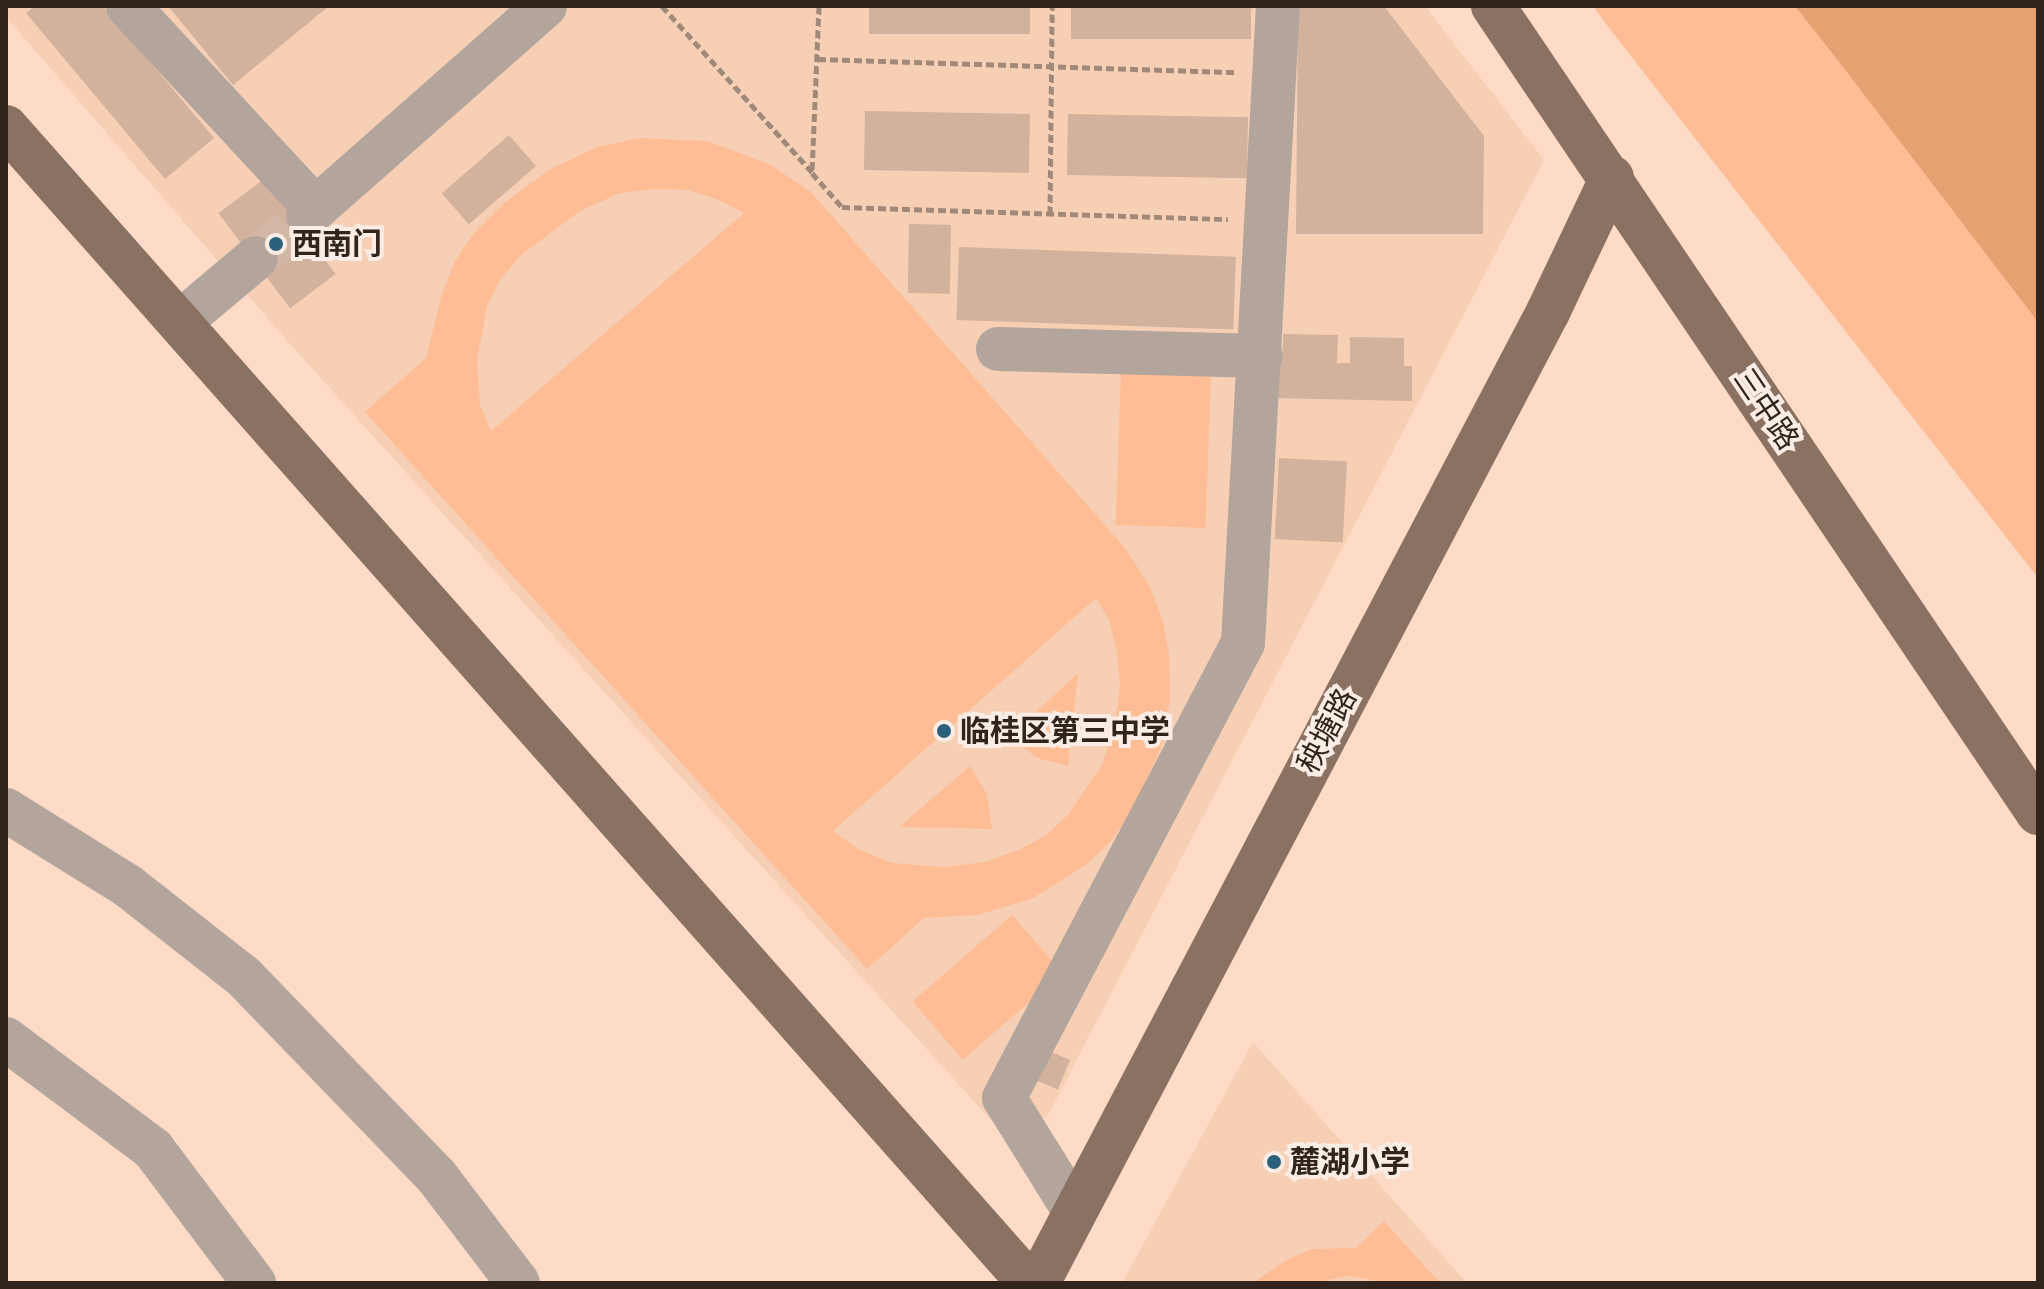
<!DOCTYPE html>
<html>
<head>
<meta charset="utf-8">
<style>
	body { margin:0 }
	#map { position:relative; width:2044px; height:1289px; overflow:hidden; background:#fddbc6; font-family:"Zilla Slab","Noto Sans SC",serif }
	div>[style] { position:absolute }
	.built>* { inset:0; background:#f7cfb5 }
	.green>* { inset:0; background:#febd94; transform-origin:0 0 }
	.water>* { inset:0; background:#e7a072 }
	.building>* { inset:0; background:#d2b19d; transform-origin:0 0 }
	.minor-tunnel>* { height:44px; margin-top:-22px; transform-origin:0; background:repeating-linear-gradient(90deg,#d4b6a4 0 44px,transparent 0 66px) }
	.path>* { height:5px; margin-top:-2.5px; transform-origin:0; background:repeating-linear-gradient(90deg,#a1897a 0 8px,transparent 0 12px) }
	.minor>* { height:44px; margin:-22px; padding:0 22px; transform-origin:22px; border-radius:22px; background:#b4a59c }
	.major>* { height:44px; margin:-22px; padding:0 22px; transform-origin:22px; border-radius:22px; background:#8b7161 }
	.dots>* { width:22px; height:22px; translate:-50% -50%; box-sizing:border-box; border:4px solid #fbede5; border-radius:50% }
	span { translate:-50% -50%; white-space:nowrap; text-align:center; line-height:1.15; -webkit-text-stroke:8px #fbede5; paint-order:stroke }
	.poi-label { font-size:30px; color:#31241d; font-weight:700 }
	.left { translate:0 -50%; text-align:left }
	.street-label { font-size:30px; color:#31241d }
	.frame { position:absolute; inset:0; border:8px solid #31241d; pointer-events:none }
</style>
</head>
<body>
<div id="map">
	<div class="built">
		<div style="clip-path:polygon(6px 6px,1425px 6px,1544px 160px,1047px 1117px,998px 1128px,290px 344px,6px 17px)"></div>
		<div style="clip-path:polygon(1253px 1042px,1467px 1283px,1122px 1283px)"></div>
	</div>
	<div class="green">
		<div style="clip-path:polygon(1593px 6px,2038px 6px,2038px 578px,1606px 24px)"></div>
		<div style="clip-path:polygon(evenodd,639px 138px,707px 141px,769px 164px,810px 191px,1126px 549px,1150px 587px,1163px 621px,1169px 654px,1170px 700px,1161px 747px,1131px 814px,1110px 842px,1086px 865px,1033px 898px,978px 915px,924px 918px,867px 969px,365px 412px,426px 358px,442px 294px,455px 261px,474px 233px,504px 203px,549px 170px,597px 147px,639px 138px,653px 189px,688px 190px,719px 200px,744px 213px,491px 431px,480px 405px,477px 360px,487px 306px,500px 280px,521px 255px,580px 211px,620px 193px,653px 189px,639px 138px,1096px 598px,1109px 620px,1117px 652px,1120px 687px,1115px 725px,1102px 765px,1067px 816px,1046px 835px,1019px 850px,985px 862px,944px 867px,892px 863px,858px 849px,833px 831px,1096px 598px)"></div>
		<div style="left:1121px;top:371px;width:90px;height:154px;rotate:2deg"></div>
		<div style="clip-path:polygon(1078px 673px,1068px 766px,1037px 758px,1010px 736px)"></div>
		<div style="clip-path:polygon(970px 766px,987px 794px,992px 829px,899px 827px)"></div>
		<div style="left:1012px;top:915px;width:77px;height:132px;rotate:49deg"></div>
		<div style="clip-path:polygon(1384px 1221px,1440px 1283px,1391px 1283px,1349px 1276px,1313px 1283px,1253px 1283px,1286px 1260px,1312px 1249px,1356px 1248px)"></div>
	</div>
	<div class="water">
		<div style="clip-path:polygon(1795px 6px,2038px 6px,2038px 322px,1843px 67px)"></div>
	</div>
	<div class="building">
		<div style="clip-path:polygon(35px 6px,103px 6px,214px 138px,165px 179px,26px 13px)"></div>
		<div style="clip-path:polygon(168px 6px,329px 6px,233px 85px)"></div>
		<div style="left:869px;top:6px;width:161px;height:28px"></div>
		<div style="left:1071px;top:6px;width:180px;height:33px"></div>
		<div style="clip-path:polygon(1298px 6px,1384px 6px,1484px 136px,1483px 234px,1296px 234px)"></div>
		<div style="left:865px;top:111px;width:165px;height:59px;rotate:1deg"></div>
		<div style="left:1068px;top:114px;width:180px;height:61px;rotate:1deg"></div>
		<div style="left:509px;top:135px;width:41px;height:89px;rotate:49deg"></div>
		<div style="left:264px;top:179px;width:119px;height:57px;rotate:53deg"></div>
		<div style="left:909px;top:224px;width:42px;height:69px;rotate:1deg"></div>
		<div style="left:959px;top:247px;width:277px;height:73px;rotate:2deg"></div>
		<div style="clip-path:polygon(1283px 334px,1338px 335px,1337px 363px,1350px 363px,1350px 337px,1404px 338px,1404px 366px,1412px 366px,1412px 401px,1271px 398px,1283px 357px)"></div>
		<div style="left:1279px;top:458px;width:68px;height:81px;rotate:3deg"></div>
		<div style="left:1049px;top:1051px;width:23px;height:32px;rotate:23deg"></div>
	</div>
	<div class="minor-tunnel">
		<div style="left:256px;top:258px;width:67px;rotate:-39.6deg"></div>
	</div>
	<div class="path">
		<div style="left:662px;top:6px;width:224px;rotate:47.9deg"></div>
		<div style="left:819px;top:6px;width:167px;rotate:92.4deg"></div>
		<div style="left:812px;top:173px;width:45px;rotate:48.6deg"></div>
		<div style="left:842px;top:207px;width:386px;rotate:1.8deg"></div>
		<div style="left:818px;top:59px;width:419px;rotate:1.8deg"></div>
		<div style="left:1050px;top:214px;width:208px;rotate:-89.4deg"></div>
	</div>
	<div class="minor">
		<div style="left:128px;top:6px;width:275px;rotate:47.2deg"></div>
		<div style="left:308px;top:215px;width:316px;rotate:-41.4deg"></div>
		<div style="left:180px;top:322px;width:99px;rotate:-40.1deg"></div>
		<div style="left:998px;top:349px;width:263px;rotate:1.5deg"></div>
		<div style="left:6px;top:810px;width:144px;rotate:31.9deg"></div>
		<div style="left:128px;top:886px;width:147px;rotate:38.1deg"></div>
		<div style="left:244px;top:977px;width:278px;rotate:46deg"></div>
		<div style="left:437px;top:1177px;width:133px;rotate:52.6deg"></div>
		<div style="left:6px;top:1039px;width:184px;rotate:36.8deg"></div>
		<div style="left:153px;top:1149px;width:168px;rotate:53deg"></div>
		<div style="left:1075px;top:1212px;width:134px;rotate:-121.9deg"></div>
		<div style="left:1004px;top:1098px;width:514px;rotate:-62.29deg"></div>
		<div style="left:1243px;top:643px;width:638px;rotate:-86.86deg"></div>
	</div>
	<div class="major">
		<div style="left:1493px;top:6px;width:974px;rotate:55.97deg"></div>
		<div style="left:6px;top:127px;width:1544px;rotate:48.49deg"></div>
		<div style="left:1038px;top:1283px;width:1097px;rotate:-62.29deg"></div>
		<div style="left:1548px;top:312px;width:149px;rotate:-64.6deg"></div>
	</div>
	<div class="dots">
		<div style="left:276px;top:244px;background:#2b607c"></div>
		<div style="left:944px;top:731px;background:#2b607c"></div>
		<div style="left:1274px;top:1162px;background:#2b607c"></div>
	</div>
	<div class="poi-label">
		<span class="left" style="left:292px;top:244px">西南门</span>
		<span class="left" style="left:960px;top:731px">临桂区第三中学</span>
		<span class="left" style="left:1290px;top:1162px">麓湖小学</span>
	</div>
	<div class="street-label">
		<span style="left:1766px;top:409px;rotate:56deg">三中路</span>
		<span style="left:1327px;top:731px;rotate:-62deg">秧塘路</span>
	</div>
	<div class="frame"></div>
</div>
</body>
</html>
